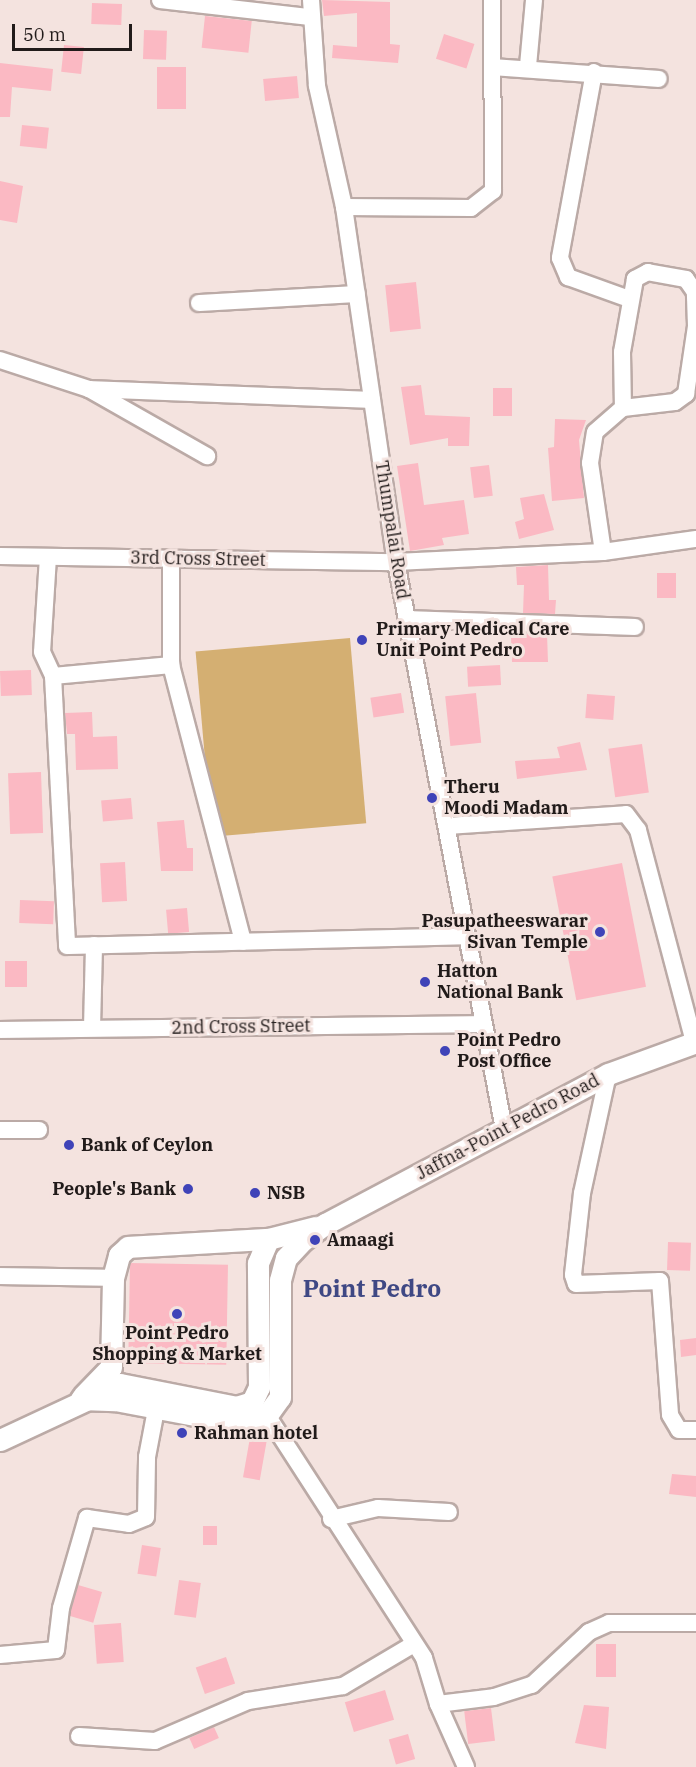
<!DOCTYPE html>
<html>
<head>
<meta charset="utf-8">
<style>
	body { margin:0 }
	#map { position:relative; width:696px; height:1767px; overflow:hidden; background:#f4e3df; font-family:"IBM Plex Serif",serif }
	div>[style] { position:absolute }
	.green>* { inset:0; background:#d4af72; transform-origin:0 0 }
	.building>* { inset:0; background:#fbb9c3; transform-origin:0 0 }
	.roads { filter:drop-shadow(2px 0 #bbaaa6) drop-shadow(-2px 0 #bbaaa6) drop-shadow(0 2px #bbaaa6) drop-shadow(0 -2px #bbaaa6) }
	.minor>* { height:16px; margin:-8px; padding:0 8px; transform-origin:8px; border-radius:8px; background:#fff }
	.major>* { height:21px; margin:-10.5px; padding:0 10.5px; transform-origin:10.5px; border-radius:10.5px; background:#fff }
	.dots>* { width:16px; height:16px; translate:-50% -50%; box-sizing:border-box; border:3px solid #f4e3df; border-radius:50% }
	span { translate:-50% -50%; white-space:nowrap; text-align:center; line-height:1.15; -webkit-text-stroke:6px #f4e3df; paint-order:stroke }
	.street-label { font-size:18px; color:#211b1a }
	.poi-label { font-size:18px; color:#211b1a; font-weight:700 }
	.left { translate:0 -50%; text-align:left }
	.right { translate:-100% -50%; text-align:right }
	.district-label { font-size:24px; color:#3f4884; font-weight:700 }
	.scale { position:absolute; left:12px; top:24px; width:120px; height:27px; box-sizing:border-box; border:3px solid #211b1a; border-top:0; padding-left:8px; font-size:18px; line-height:21px; white-space:nowrap; color:#211b1a; -webkit-text-stroke:4px #f4e3df; paint-order:stroke }
</style>
</head>
<body>
<div id="map">
	<div class="green">
		<div style="left:350px;top:638px;width:186px;height:155px;rotate:85deg"></div>
	</div>
	<div class="building">
		<div style="clip-path:polygon(322px 0,390px 2px,390px 44px,400px 45px,398px 63px,332px 58px,333px 45px,357px 47px,357px 13px,324px 16px)"></div>
		<div style="left:92px;top:3px;width:30px;height:21px;rotate:2deg"></div>
		<div style="left:205px;top:16px;width:47px;height:32px;rotate:6deg"></div>
		<div style="left:144px;top:30px;width:23px;height:29px;rotate:2deg"></div>
		<div style="left:444px;top:34px;width:32px;height:26px;rotate:18deg"></div>
		<div style="left:64px;top:45px;width:20px;height:27px;rotate:6deg"></div>
		<div style="clip-path:polygon(0 63px,53px 69px,51px 91px,12px 87px,10px 117px,0 117px)"></div>
		<div style="left:157px;top:67px;width:29px;height:42px"></div>
		<div style="left:297px;top:76px;width:22px;height:34px;rotate:85deg"></div>
		<div style="left:22px;top:125px;width:27px;height:21px;rotate:6deg"></div>
		<div style="clip-path:polygon(0 181px,23px 186px,17px 223px,0 220px)"></div>
		<div style="left:416px;top:282px;width:47px;height:31px;rotate:84deg"></div>
		<div style="clip-path:polygon(421px 385px,425px 415px,470px 417px,469px 446px,448px 446px,448px 438px,410px 445px,401px 387px)"></div>
		<div style="left:493px;top:388px;width:19px;height:28px"></div>
		<div style="clip-path:polygon(555px 419px,586px 420px,579px 440px,584px 498px,552px 501px,548px 448px,554px 447px)"></div>
		<div style="clip-path:polygon(418px 463px,424px 505px,464px 500px,469px 534px,442px 538px,444px 545px,410px 551px,397px 466px)"></div>
		<div style="left:489px;top:465px;width:31px;height:19px;rotate:83deg"></div>
		<div style="clip-path:polygon(544px 494px,554px 530px,519px 539px,515px 522px,524px 519px,520px 498px)"></div>
		<div style="clip-path:polygon(548px 565px,549px 600px,556px 600px,555px 614px,523px 613px,524px 585px,517px 585px,516px 567px)"></div>
		<div style="left:657px;top:573px;width:19px;height:25px"></div>
		<div style="clip-path:polygon(522px 634px,547px 634px,548px 662px,512px 662px,511px 638px,522px 638px)"></div>
		<div style="left:500px;top:665px;width:20px;height:33px;rotate:87deg"></div>
		<div style="left:31px;top:670px;width:25px;height:31px;rotate:88deg"></div>
		<div style="left:401px;top:693px;width:20px;height:31px;rotate:81deg"></div>
		<div style="left:476px;top:693px;width:50px;height:31px;rotate:84deg"></div>
		<div style="left:587px;top:694px;width:28px;height:24px;rotate:4deg"></div>
		<div style="clip-path:polygon(92px 712px,93px 737px,117px 736px,118px 769px,76px 770px,75px 734px,67px 734px,65px 713px)"></div>
		<div style="clip-path:polygon(580px 742px,587px 770px,517px 779px,515px 761px,560px 758px,557px 747px)"></div>
		<div style="left:642px;top:744px;width:49px;height:34px;rotate:82deg"></div>
		<div style="left:41px;top:772px;width:61px;height:33px;rotate:88deg"></div>
		<div style="left:131px;top:798px;width:21px;height:30px;rotate:85deg"></div>
		<div style="clip-path:polygon(184px 820px,187px 848px,193px 848px,193px 871px,161px 871px,157px 822px)"></div>
		<div style="left:125px;top:862px;width:39px;height:25px;rotate:87deg"></div>
		<div style="left:622px;top:863px;width:126px;height:71px;rotate:79deg"></div>
		<div style="left:20px;top:900px;width:34px;height:23px;rotate:2deg"></div>
		<div style="left:187px;top:908px;width:24px;height:21px;rotate:85deg"></div>
		<div style="left:5px;top:961px;width:22px;height:26px"></div>
		<div style="left:668px;top:1242px;width:23px;height:28px;rotate:2deg"></div>
		<div style="left:130px;top:1263px;width:98px;height:100px;rotate:1deg"></div>
		<div style="clip-path:polygon(696px 1338px,696px 1355px,681px 1357px,680px 1340px)"></div>
		<div style="left:251px;top:1432px;width:17px;height:46px;rotate:10deg"></div>
		<div style="clip-path:polygon(672px 1474px,696px 1476px,696px 1497px,669px 1494px)"></div>
		<div style="left:203px;top:1526px;width:14px;height:19px"></div>
		<div style="left:142px;top:1545px;width:19px;height:29px;rotate:9deg"></div>
		<div style="left:179px;top:1580px;width:22px;height:35px;rotate:8deg"></div>
		<div style="left:78px;top:1585px;width:25px;height:32px;rotate:16deg"></div>
		<div style="left:121px;top:1623px;width:39px;height:27px;rotate:86deg"></div>
		<div style="left:596px;top:1644px;width:20px;height:33px"></div>
		<div style="left:226px;top:1657px;width:28px;height:32px;rotate:71deg"></div>
		<div style="left:385px;top:1690px;width:31px;height:42px;rotate:73deg"></div>
		<div style="clip-path:polygon(584px 1705px,609px 1707px,606px 1749px,575px 1743px)"></div>
		<div style="left:491px;top:1708px;width:33px;height:27px;rotate:83deg"></div>
		<div style="left:214px;top:1727px;width:12px;height:27px;rotate:66deg"></div>
		<div style="left:408px;top:1734px;width:26px;height:20px;rotate:74deg"></div>
	</div>
	<div class="roads">
		<div class="minor">
			<div style="left:160px;top:0;width:151px;rotate:6.5deg"></div>
			<div style="left:311px;top:0;width:86px;rotate:86deg"></div>
			<div style="left:317px;top:86px;width:124px;rotate:77.4deg"></div>
			<div style="left:344px;top:207px;width:359px;rotate:81.7deg"></div>
			<div style="left:396px;top:562px;width:577px;rotate:79.22deg"></div>
			<div style="left:528px;top:66px;width:66px;rotate:-84.8deg"></div>
			<div style="left:493px;top:67px;width:166px;rotate:4.1deg"></div>
			<div style="left:594px;top:72px;width:189px;rotate:100.4deg"></div>
			<div style="left:560px;top:258px;width:21px;rotate:67deg"></div>
			<div style="left:568px;top:277px;width:65px;rotate:19.8deg"></div>
			<div style="left:344px;top:207px;width:127px;rotate:0.5deg"></div>
			<div style="left:471px;top:208px;width:28px;rotate:-38deg"></div>
			<div style="left:493px;top:191px;width:191px;rotate:-90.3deg"></div>
			<div style="left:199px;top:303px;width:158px;rotate:-3.3deg"></div>
			<div style="left:0;top:360px;width:94px;rotate:18deg"></div>
			<div style="left:89px;top:389px;width:136px;rotate:29.6deg"></div>
			<div style="left:89px;top:389px;width:283px;rotate:2.2deg"></div>
			<div style="left:603px;top:552px;width:90px;rotate:-98.3deg"></div>
			<div style="left:590px;top:463px;width:31px;rotate:-81deg"></div>
			<div style="left:595px;top:432px;width:37px;rotate:-41deg"></div>
			<div style="left:623px;top:408px;width:52px;rotate:-6.6deg"></div>
			<div style="left:675px;top:402px;width:14px;rotate:-36deg"></div>
			<div style="left:686px;top:394px;width:69px;rotate:-81.6deg"></div>
			<div style="left:696px;top:326px;width:34px;rotate:-92deg"></div>
			<div style="left:695px;top:292px;width:16px;rotate:-125deg"></div>
			<div style="left:686px;top:279px;width:39px;rotate:-170deg"></div>
			<div style="left:648px;top:272px;width:15px;rotate:152deg"></div>
			<div style="left:635px;top:279px;width:74px;rotate:100.1deg"></div>
			<div style="left:622px;top:352px;width:56px;rotate:89deg"></div>
			<div style="left:0;top:556px;width:396px;rotate:0.9deg"></div>
			<div style="left:396px;top:562px;width:207px;rotate:-2.8deg"></div>
			<div style="left:603px;top:552px;width:94px;rotate:-8deg"></div>
			<div style="left:48px;top:557px;width:95px;rotate:93.6deg"></div>
			<div style="left:42px;top:652px;width:26px;rotate:65deg"></div>
			<div style="left:53px;top:676px;width:270px;rotate:87deg"></div>
			<div style="left:67px;top:946px;width:400px;rotate:-1.4deg"></div>
			<div style="left:171px;top:558px;width:107px;rotate:90deg"></div>
			<div style="left:171px;top:665px;width:286px;rotate:75.4deg"></div>
			<div style="left:407px;top:619px;width:228px;rotate:2deg"></div>
			<div style="left:53px;top:676px;width:119px;rotate:-5.3deg"></div>
			<div style="left:447px;top:826px;width:179px;rotate:-3.8deg"></div>
			<div style="left:626px;top:814px;width:20px;rotate:53deg"></div>
			<div style="left:638px;top:830px;width:219px;rotate:75.2deg"></div>
			<div style="left:92px;top:1028px;width:83px;rotate:-88.6deg"></div>
			<div style="left:0;top:1030px;width:482px;rotate:-0.7deg"></div>
			<div style="left:608px;top:1074px;width:122px;rotate:102.3deg"></div>
			<div style="left:582px;top:1193px;width:82px;rotate:96.3deg"></div>
			<div style="left:573px;top:1275px;width:9px;rotate:72deg"></div>
			<div style="left:576px;top:1284px;width:84px;rotate:-2deg"></div>
			<div style="left:660px;top:1281px;width:134px;rotate:85.7deg"></div>
			<div style="left:670px;top:1415px;width:17px;rotate:59deg"></div>
			<div style="left:679px;top:1430px;width:17px"></div>
			<div style="left:0;top:1130px;width:39px"></div>
			<div style="left:0;top:1276px;width:113px;rotate:1deg"></div>
			<div style="left:267px;top:1415px;width:289px;rotate:57.1deg"></div>
			<div style="left:424px;top:1658px;width:48px;rotate:73.1deg"></div>
			<div style="left:438px;top:1704px;width:69px;rotate:66deg"></div>
			<div style="left:331px;top:1519px;width:48px;rotate:-13.2deg"></div>
			<div style="left:378px;top:1508px;width:71px;rotate:3.2deg"></div>
			<div style="left:0;top:1655px;width:56px;rotate:-5.1deg"></div>
			<div style="left:56px;top:1650px;width:42px;rotate:-83.2deg"></div>
			<div style="left:61px;top:1608px;width:94px;rotate:-73.9deg"></div>
			<div style="left:87px;top:1518px;width:42px;rotate:8.1deg"></div>
			<div style="left:129px;top:1524px;width:18px;rotate:-22deg"></div>
			<div style="left:146px;top:1517px;width:60px;rotate:-89deg"></div>
			<div style="left:147px;top:1457px;width:48px;rotate:-79.2deg"></div>
			<div style="left:438px;top:1704px;width:56px;rotate:-7.1deg"></div>
			<div style="left:494px;top:1697px;width:40px;rotate:-18deg"></div>
			<div style="left:532px;top:1685px;width:78px;rotate:-42.9deg"></div>
			<div style="left:589px;top:1632px;width:22px;rotate:-24deg"></div>
			<div style="left:609px;top:1623px;width:87px"></div>
			<div style="left:79px;top:1736px;width:76px;rotate:3.8deg"></div>
			<div style="left:155px;top:1741px;width:101px;rotate:-23.3deg"></div>
			<div style="left:248px;top:1701px;width:96px;rotate:-9deg"></div>
			<div style="left:343px;top:1686px;width:82px;rotate:-30.6deg"></div>
		</div>
		<div class="major">
			<div style="left:83px;top:1396px;width:40px;rotate:-46deg"></div>
			<div style="left:111px;top:1367px;width:89px;rotate:-88.7deg"></div>
			<div style="left:113px;top:1278px;width:24px;rotate:-75deg"></div>
			<div style="left:119px;top:1255px;width:12px;rotate:-42deg"></div>
			<div style="left:128px;top:1247px;width:140px;rotate:-3.3deg"></div>
			<div style="left:81px;top:1399px;width:34px;rotate:2deg"></div>
			<div style="left:115px;top:1400px;width:124px;rotate:10.7deg"></div>
			<div style="left:237px;top:1423px;width:31px;rotate:-15deg"></div>
			<div style="left:267px;top:1415px;width:22px;rotate:-54deg"></div>
			<div style="left:280px;top:1397px;width:117px;rotate:-90deg"></div>
			<div style="left:280px;top:1280px;width:23px;rotate:-75deg"></div>
			<div style="left:286px;top:1258px;width:25px;rotate:-47deg"></div>
			<div style="left:303px;top:1240px;width:27px;rotate:-36deg"></div>
			<div style="left:325px;top:1224px;width:320px;rotate:-27.9deg"></div>
			<div style="left:608px;top:1074px;width:94px;rotate:-20deg"></div>
			<div style="left:0;top:1440px;width:132px;rotate:-25deg"></div>
			<div style="left:120px;top:1384px;width:118px;rotate:11.2deg"></div>
			<div style="left:236px;top:1407px;width:17px;rotate:-17deg"></div>
			<div style="left:252px;top:1402px;width:17px;rotate:-65deg"></div>
			<div style="left:259px;top:1387px;width:124px;rotate:-90.5deg"></div>
			<div style="left:258px;top:1263px;width:26px;rotate:-67deg"></div>
			<div style="left:268px;top:1239px;width:49px;rotate:-14.3deg"></div>
		</div>
	</div>
	<div class="dots">
		<div style="left:362px;top:640px;background:#3f43b8"></div>
		<div style="left:432px;top:798px;background:#3f43b8"></div>
		<div style="left:600px;top:932px;background:#3f43b8"></div>
		<div style="left:425px;top:982px;background:#3f43b8"></div>
		<div style="left:445px;top:1051px;background:#3f43b8"></div>
		<div style="left:69px;top:1145px;background:#3f43b8"></div>
		<div style="left:188px;top:1189px;background:#3f43b8"></div>
		<div style="left:255px;top:1193px;background:#3f43b8"></div>
		<div style="left:315px;top:1240px;background:#3f43b8"></div>
		<div style="left:177px;top:1314px;background:#3f43b8"></div>
		<div style="left:182px;top:1433px;background:#3f43b8"></div>
	</div>
	<div class="street-label">
		<span style="left:392px;top:530px;rotate:81deg">Thumpalai Road</span>
		<span style="left:198px;top:559px;rotate:1deg">3rd Cross Street</span>
		<span style="left:241px;top:1027px;rotate:-1deg">2nd Cross Street</span>
		<span style="left:508px;top:1127px;rotate:-28deg">Jaffna-Point Pedro Road</span>
	</div>
	<div class="poi-label">
		<span class="left" style="left:376px;top:640px">Primary Medical Care<br>Unit Point Pedro</span>
		<span class="left" style="left:444px;top:798px">Theru<br>Moodi Madam</span>
		<span class="right" style="left:588px;top:932px">Pasupatheeswarar<br>Sivan Temple</span>
		<span class="left" style="left:437px;top:982px">Hatton<br>National Bank</span>
		<span class="left" style="left:457px;top:1051px">Point Pedro<br>Post Office</span>
		<span class="left" style="left:81px;top:1145px">Bank of Ceylon</span>
		<span class="right" style="left:176px;top:1189px">People's Bank</span>
		<span class="left" style="left:267px;top:1193px">NSB</span>
		<span class="left" style="left:327px;top:1240px">Amaagi</span>
		<span style="left:177px;top:1344px">Point Pedro<br>Shopping &amp; Market</span>
		<span class="left" style="left:194px;top:1433px">Rahman hotel</span>
	</div>
	<div class="district-label">
		<span style="left:372px;top:1289px">Point Pedro</span>
	</div>
	<div class="scale">50 m</div>
</div>
</body>
</html>
